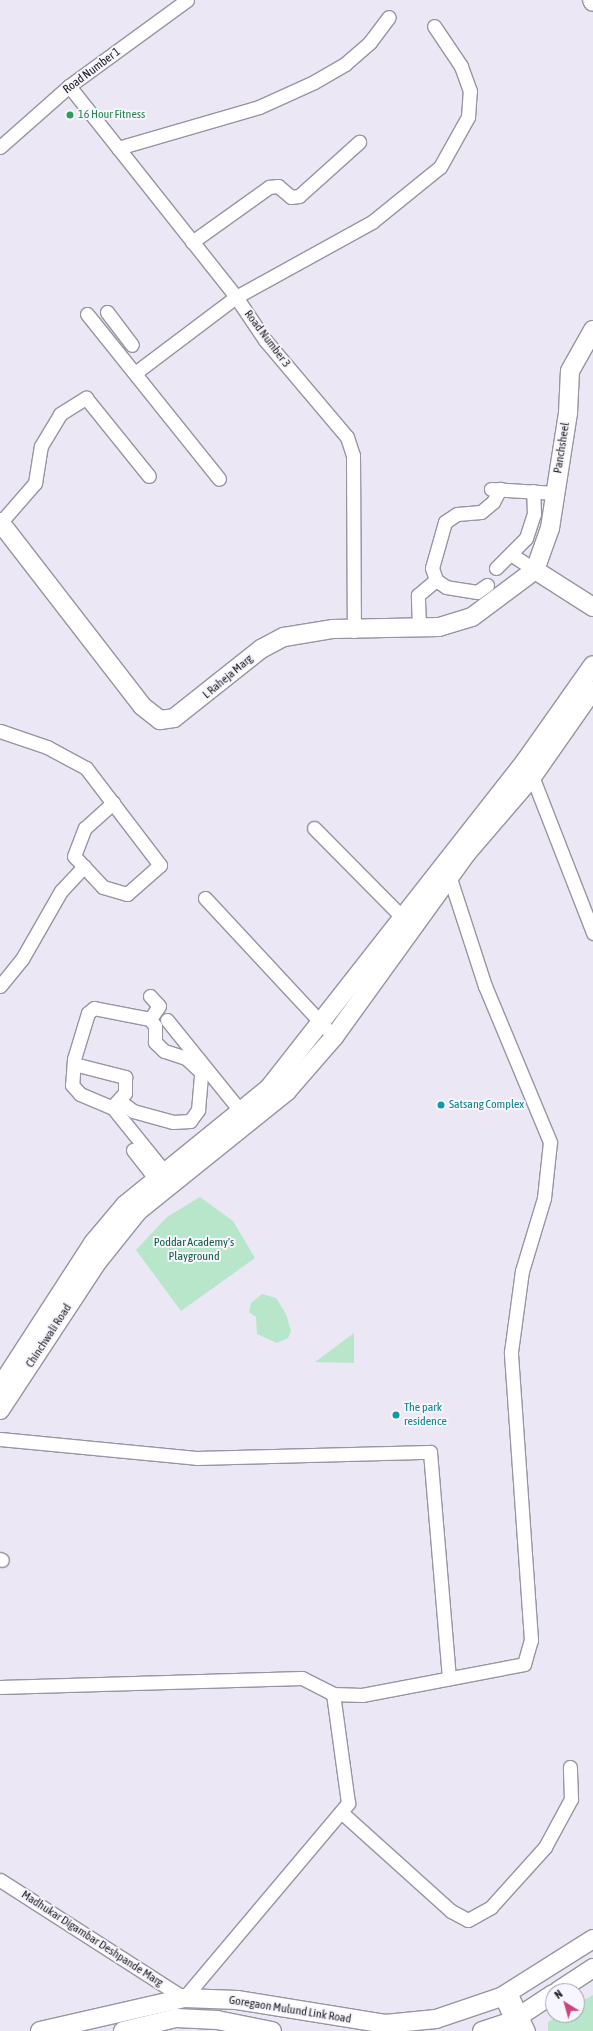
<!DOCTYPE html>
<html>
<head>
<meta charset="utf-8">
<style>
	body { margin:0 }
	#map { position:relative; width:593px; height:2031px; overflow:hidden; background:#ebe7f5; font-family:"Asap Condensed",sans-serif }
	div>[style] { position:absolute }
	.green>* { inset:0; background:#b7e6cb }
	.roads { filter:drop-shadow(1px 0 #9895a1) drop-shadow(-1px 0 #9895a1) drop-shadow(0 1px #9895a1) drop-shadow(0 -1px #9895a1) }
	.street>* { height:13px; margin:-6.5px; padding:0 6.5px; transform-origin:6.5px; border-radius:6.5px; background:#fff }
	.secondary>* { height:18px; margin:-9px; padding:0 9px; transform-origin:9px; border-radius:9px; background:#fff }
	.dots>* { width:11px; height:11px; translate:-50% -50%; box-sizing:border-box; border:2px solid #f7f5fd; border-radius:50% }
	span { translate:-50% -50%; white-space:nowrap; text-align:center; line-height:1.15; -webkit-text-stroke:4px #f7f5fd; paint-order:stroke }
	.street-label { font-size:12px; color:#1f1d22 }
	.leisure-label { font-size:12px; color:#27864d }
	.left { translate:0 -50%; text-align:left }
	.culture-label { font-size:12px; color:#0d838f }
	.park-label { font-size:12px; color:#0e5e3d }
	.north { position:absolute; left:545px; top:1983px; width:40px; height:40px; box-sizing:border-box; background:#f7f5fd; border:1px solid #a19fa5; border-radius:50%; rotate:323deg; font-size:11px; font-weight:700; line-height:16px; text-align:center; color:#1f1d22 }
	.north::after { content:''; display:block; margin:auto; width:14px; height:18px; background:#cd437a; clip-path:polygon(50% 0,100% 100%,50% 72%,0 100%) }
</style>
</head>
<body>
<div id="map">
	<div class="green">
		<div style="clip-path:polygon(200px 1197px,233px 1221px,255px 1258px,181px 1311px,136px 1250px,167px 1217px)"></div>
		<div style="clip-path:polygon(262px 1294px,276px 1298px,286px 1314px,291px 1331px,288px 1338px,277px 1343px,257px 1334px,256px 1317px,249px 1312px,251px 1303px)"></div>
		<div style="clip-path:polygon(354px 1333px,354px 1363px,315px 1362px)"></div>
		<div style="clip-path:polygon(593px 1995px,593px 2031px,548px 2031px,548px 2022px,559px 2015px,577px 2015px,577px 2004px)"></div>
	</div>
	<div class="roads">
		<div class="street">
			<div style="left:69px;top:86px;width:269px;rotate:51.6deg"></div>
			<div style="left:236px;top:297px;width:52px;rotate:56deg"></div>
			<div style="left:265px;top:340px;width:127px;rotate:49.8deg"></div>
			<div style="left:347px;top:437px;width:19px;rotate:72deg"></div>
			<div style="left:353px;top:455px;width:176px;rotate:89.7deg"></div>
			<div style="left:0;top:147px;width:92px;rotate:-41.5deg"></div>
			<div style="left:69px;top:86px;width:146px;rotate:-36.1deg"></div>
			<div style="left:118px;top:148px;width:147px;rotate:-16.2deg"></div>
			<div style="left:259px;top:107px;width:60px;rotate:-24.4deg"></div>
			<div style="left:314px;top:82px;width:36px;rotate:-30deg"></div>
			<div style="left:345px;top:64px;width:33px;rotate:-41deg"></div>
			<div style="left:370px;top:42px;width:31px;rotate:-53deg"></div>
			<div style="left:192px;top:242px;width:95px;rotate:-35.5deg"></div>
			<div style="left:269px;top:187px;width:9px;rotate:-6deg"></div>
			<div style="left:278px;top:186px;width:17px;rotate:40deg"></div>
			<div style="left:291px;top:197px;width:8px;rotate:-7deg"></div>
			<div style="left:299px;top:196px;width:81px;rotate:-42deg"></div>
			<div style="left:107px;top:312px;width:41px;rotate:52.9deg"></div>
			<div style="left:87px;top:314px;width:211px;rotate:51.3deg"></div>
			<div style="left:135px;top:373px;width:126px;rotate:-37deg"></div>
			<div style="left:236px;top:297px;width:155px;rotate:-28.9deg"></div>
			<div style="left:372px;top:222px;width:87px;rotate:-39deg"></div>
			<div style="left:440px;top:167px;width:57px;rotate:-60.8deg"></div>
			<div style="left:468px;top:117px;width:26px;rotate:-86deg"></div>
			<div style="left:470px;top:91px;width:27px;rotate:-110deg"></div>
			<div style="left:461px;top:66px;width:48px;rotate:-124deg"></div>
			<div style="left:491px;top:489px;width:64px;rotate:3.6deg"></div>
			<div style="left:1px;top:522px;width:52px;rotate:-48.9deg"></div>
			<div style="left:35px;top:483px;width:37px;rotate:-81deg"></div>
			<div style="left:41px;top:446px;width:37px;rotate:-59deg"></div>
			<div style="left:60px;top:414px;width:31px;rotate:-32deg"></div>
			<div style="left:86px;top:398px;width:100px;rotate:51.1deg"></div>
			<div style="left:512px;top:555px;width:27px;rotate:33deg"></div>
			<div style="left:496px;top:568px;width:42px;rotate:-45deg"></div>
			<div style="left:526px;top:538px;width:25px;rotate:-72deg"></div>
			<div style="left:534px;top:514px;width:23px;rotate:-92deg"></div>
			<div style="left:487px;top:585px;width:12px;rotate:145deg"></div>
			<div style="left:477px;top:592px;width:31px;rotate:-171deg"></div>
			<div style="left:446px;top:587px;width:12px;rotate:-145deg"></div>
			<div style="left:436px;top:580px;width:13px;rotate:-108deg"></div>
			<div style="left:432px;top:568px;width:48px;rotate:-74.2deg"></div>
			<div style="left:445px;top:522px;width:14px;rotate:-34deg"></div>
			<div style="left:457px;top:514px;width:24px;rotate:-5deg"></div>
			<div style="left:481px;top:512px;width:16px;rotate:-40deg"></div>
			<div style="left:493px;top:502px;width:15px;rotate:-62deg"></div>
			<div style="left:419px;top:628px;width:33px;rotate:-92deg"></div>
			<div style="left:418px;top:595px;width:23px;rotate:-40deg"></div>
			<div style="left:0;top:731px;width:50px;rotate:18.8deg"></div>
			<div style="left:47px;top:747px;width:44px;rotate:28.3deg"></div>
			<div style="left:86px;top:768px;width:122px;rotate:52.7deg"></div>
			<div style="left:160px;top:865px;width:44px;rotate:138.7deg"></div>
			<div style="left:127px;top:894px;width:25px;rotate:-164deg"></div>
			<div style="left:103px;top:887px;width:42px;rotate:-133.1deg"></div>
			<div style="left:74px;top:856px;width:30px;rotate:-69deg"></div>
			<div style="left:85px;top:828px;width:38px;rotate:-42deg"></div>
			<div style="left:530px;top:771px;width:174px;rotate:68.7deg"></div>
			<div style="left:314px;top:828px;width:135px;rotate:45.3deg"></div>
			<div style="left:205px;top:898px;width:190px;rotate:47.1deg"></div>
			<div style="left:0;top:986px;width:35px;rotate:-51deg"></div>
			<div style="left:22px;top:959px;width:78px;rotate:-60.2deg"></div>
			<div style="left:61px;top:891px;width:34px;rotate:-47deg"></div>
			<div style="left:150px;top:996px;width:13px;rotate:48deg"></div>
			<div style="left:159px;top:1006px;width:16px;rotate:125deg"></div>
			<div style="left:167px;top:1020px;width:126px;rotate:51.1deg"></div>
			<div style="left:74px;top:1064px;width:53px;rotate:14.3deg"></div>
			<div style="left:125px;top:1077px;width:16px;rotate:90deg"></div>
			<div style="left:125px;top:1093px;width:19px;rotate:133deg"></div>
			<div style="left:125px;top:1105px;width:10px;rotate:37deg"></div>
			<div style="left:133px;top:1111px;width:41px;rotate:15.4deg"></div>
			<div style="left:173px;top:1122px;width:17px;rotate:-3deg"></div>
			<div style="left:190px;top:1121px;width:14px;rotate:-54deg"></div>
			<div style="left:198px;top:1110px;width:38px;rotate:-85deg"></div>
			<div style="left:201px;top:1072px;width:21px;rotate:-137deg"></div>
			<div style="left:186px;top:1058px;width:23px;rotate:-162deg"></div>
			<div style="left:164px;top:1051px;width:13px;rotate:-135deg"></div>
			<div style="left:155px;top:1042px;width:16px;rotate:-90deg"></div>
			<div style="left:155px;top:1026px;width:9px;rotate:-126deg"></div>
			<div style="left:150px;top:1019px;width:57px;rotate:-168.9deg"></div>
			<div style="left:94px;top:1008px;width:8px;rotate:140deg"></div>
			<div style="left:88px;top:1013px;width:48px;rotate:106.9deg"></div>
			<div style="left:74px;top:1059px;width:26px;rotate:94deg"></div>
			<div style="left:72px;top:1085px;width:12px;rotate:48deg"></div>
			<div style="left:80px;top:1094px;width:36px;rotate:23deg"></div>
			<div style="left:113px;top:1108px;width:92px;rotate:51.1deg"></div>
			<div style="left:133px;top:1150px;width:46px;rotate:52.1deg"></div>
			<div style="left:0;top:1439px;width:197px;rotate:5.5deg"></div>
			<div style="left:196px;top:1458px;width:234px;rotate:-1.5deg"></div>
			<div style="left:430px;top:1452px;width:227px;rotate:85.2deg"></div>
			<div style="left:0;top:1559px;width:2px;rotate:27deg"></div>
			<div style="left:0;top:1687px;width:302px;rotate:-1.7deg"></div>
			<div style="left:302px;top:1678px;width:35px;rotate:27deg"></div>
			<div style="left:333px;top:1694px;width:29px;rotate:2deg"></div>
			<div style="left:362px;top:1695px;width:165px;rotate:-10.8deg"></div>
			<div style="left:524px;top:1664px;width:25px;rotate:-74deg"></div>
			<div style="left:531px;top:1640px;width:289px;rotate:-94deg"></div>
			<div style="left:511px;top:1352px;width:82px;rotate:-82.3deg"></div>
			<div style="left:522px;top:1271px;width:76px;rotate:-73.2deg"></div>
			<div style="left:544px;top:1198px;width:56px;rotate:-83.9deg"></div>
			<div style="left:550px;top:1142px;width:169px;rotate:-112.6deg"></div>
			<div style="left:485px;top:986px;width:120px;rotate:-108deg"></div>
			<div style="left:341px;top:1812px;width:148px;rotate:42deg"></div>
			<div style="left:451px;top:1911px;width:19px;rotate:28deg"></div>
			<div style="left:468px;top:1920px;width:26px;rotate:-29deg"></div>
			<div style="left:491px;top:1907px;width:81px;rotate:-48deg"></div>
			<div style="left:545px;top:1847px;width:55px;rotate:-61.6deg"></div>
			<div style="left:571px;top:1799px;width:32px;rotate:-92deg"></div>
			<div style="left:0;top:1880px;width:219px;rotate:32.7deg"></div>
			<div style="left:184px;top:1998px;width:255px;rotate:-49.9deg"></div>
			<div style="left:348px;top:1803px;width:110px;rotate:-97.8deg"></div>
			<div style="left:510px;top:1992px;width:43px;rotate:65.2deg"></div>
			<div style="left:501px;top:1997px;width:38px;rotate:65deg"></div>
		</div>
		<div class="secondary">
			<div style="left:592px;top:0;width:2px;rotate:63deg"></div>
			<div style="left:0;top:522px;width:232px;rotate:52.3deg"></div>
			<div style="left:142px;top:706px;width:23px;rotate:38deg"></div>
			<div style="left:160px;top:720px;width:14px;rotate:-8deg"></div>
			<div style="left:174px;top:718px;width:111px;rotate:-38.4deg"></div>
			<div style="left:261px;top:649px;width:26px;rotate:-28deg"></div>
			<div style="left:284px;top:637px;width:50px;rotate:-9.3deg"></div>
			<div style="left:333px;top:629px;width:106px;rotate:-1.1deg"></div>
			<div style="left:439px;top:627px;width:34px;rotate:-17deg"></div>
			<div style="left:472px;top:617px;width:79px;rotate:-36.7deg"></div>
			<div style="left:535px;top:570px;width:45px;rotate:-70.3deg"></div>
			<div style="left:550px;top:528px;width:116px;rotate:-81.1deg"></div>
			<div style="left:568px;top:413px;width:42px;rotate:-87.3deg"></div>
			<div style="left:570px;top:371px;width:47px;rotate:-60.7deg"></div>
			<div style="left:535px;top:570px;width:69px;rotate:32.5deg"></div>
			<div style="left:0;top:1387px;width:171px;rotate:-57.1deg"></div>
			<div style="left:93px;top:1243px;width:50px;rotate:-49.9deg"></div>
			<div style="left:125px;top:1205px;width:186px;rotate:-39.1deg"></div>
			<div style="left:269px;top:1088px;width:417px;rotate:-51.9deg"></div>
			<div style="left:526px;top:760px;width:116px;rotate:-54.8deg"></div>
			<div style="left:0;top:1410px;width:178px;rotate:-56.7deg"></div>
			<div style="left:98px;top:1261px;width:64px;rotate:-51.3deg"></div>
			<div style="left:138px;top:1211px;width:191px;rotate:-38.8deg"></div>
			<div style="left:287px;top:1091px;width:72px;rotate:-49deg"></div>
			<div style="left:334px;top:1037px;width:226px;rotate:-54.2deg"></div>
			<div style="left:466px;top:854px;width:101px;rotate:-49.4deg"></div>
			<div style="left:532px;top:777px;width:106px;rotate:-55deg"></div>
			<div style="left:558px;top:1991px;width:42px;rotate:-33.3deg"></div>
			<div style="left:40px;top:2031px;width:148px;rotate:-12.9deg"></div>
			<div style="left:184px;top:1998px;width:53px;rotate:2.2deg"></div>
			<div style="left:237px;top:2000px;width:150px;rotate:9.2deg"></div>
			<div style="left:385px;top:2024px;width:51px;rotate:-5.6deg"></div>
			<div style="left:436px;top:2019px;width:69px;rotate:-18.7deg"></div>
			<div style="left:501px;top:1997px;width:109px;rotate:-32.2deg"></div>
			<div style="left:123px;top:2031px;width:55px;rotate:-13.8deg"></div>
			<div style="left:176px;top:2018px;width:41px;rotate:2.8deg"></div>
			<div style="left:217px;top:2020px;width:56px;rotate:11.3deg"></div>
			<div style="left:482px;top:2031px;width:32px;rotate:-18deg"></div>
			<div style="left:512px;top:2021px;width:49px;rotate:-33.4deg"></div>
		</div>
	</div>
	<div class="dots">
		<div style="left:70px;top:115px;background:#2e9e5b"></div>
		<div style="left:441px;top:1105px;background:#0f9aa8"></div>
		<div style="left:396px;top:1415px;background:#0f9aa8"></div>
	</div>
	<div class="street-label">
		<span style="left:92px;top:71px;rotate:-37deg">Road Number 1</span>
		<span style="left:267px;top:339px;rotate:53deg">Road Number 3</span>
		<span style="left:562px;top:448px;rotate:-81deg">Panchsheel</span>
		<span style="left:228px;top:677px;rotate:-40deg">L Raheja Marg</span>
		<span style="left:49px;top:1336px;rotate:-57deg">Chinchwali Road</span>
		<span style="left:92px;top:1939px;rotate:33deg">Madhukar Digambar Deshpande Marg</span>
		<span style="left:290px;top:2010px;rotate:9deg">Goregaon Mulund Link Road</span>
	</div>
	<div class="leisure-label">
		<span class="left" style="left:78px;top:115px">16 Hour Fitness</span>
	</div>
	<div class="culture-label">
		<span class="left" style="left:449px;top:1105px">Satsang Complex</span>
		<span class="left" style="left:404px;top:1415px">The park<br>residence</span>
	</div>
	<div class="park-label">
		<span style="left:194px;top:1250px">Poddar Academy's<br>Playground</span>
	</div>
	<div class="north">N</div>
</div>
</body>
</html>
